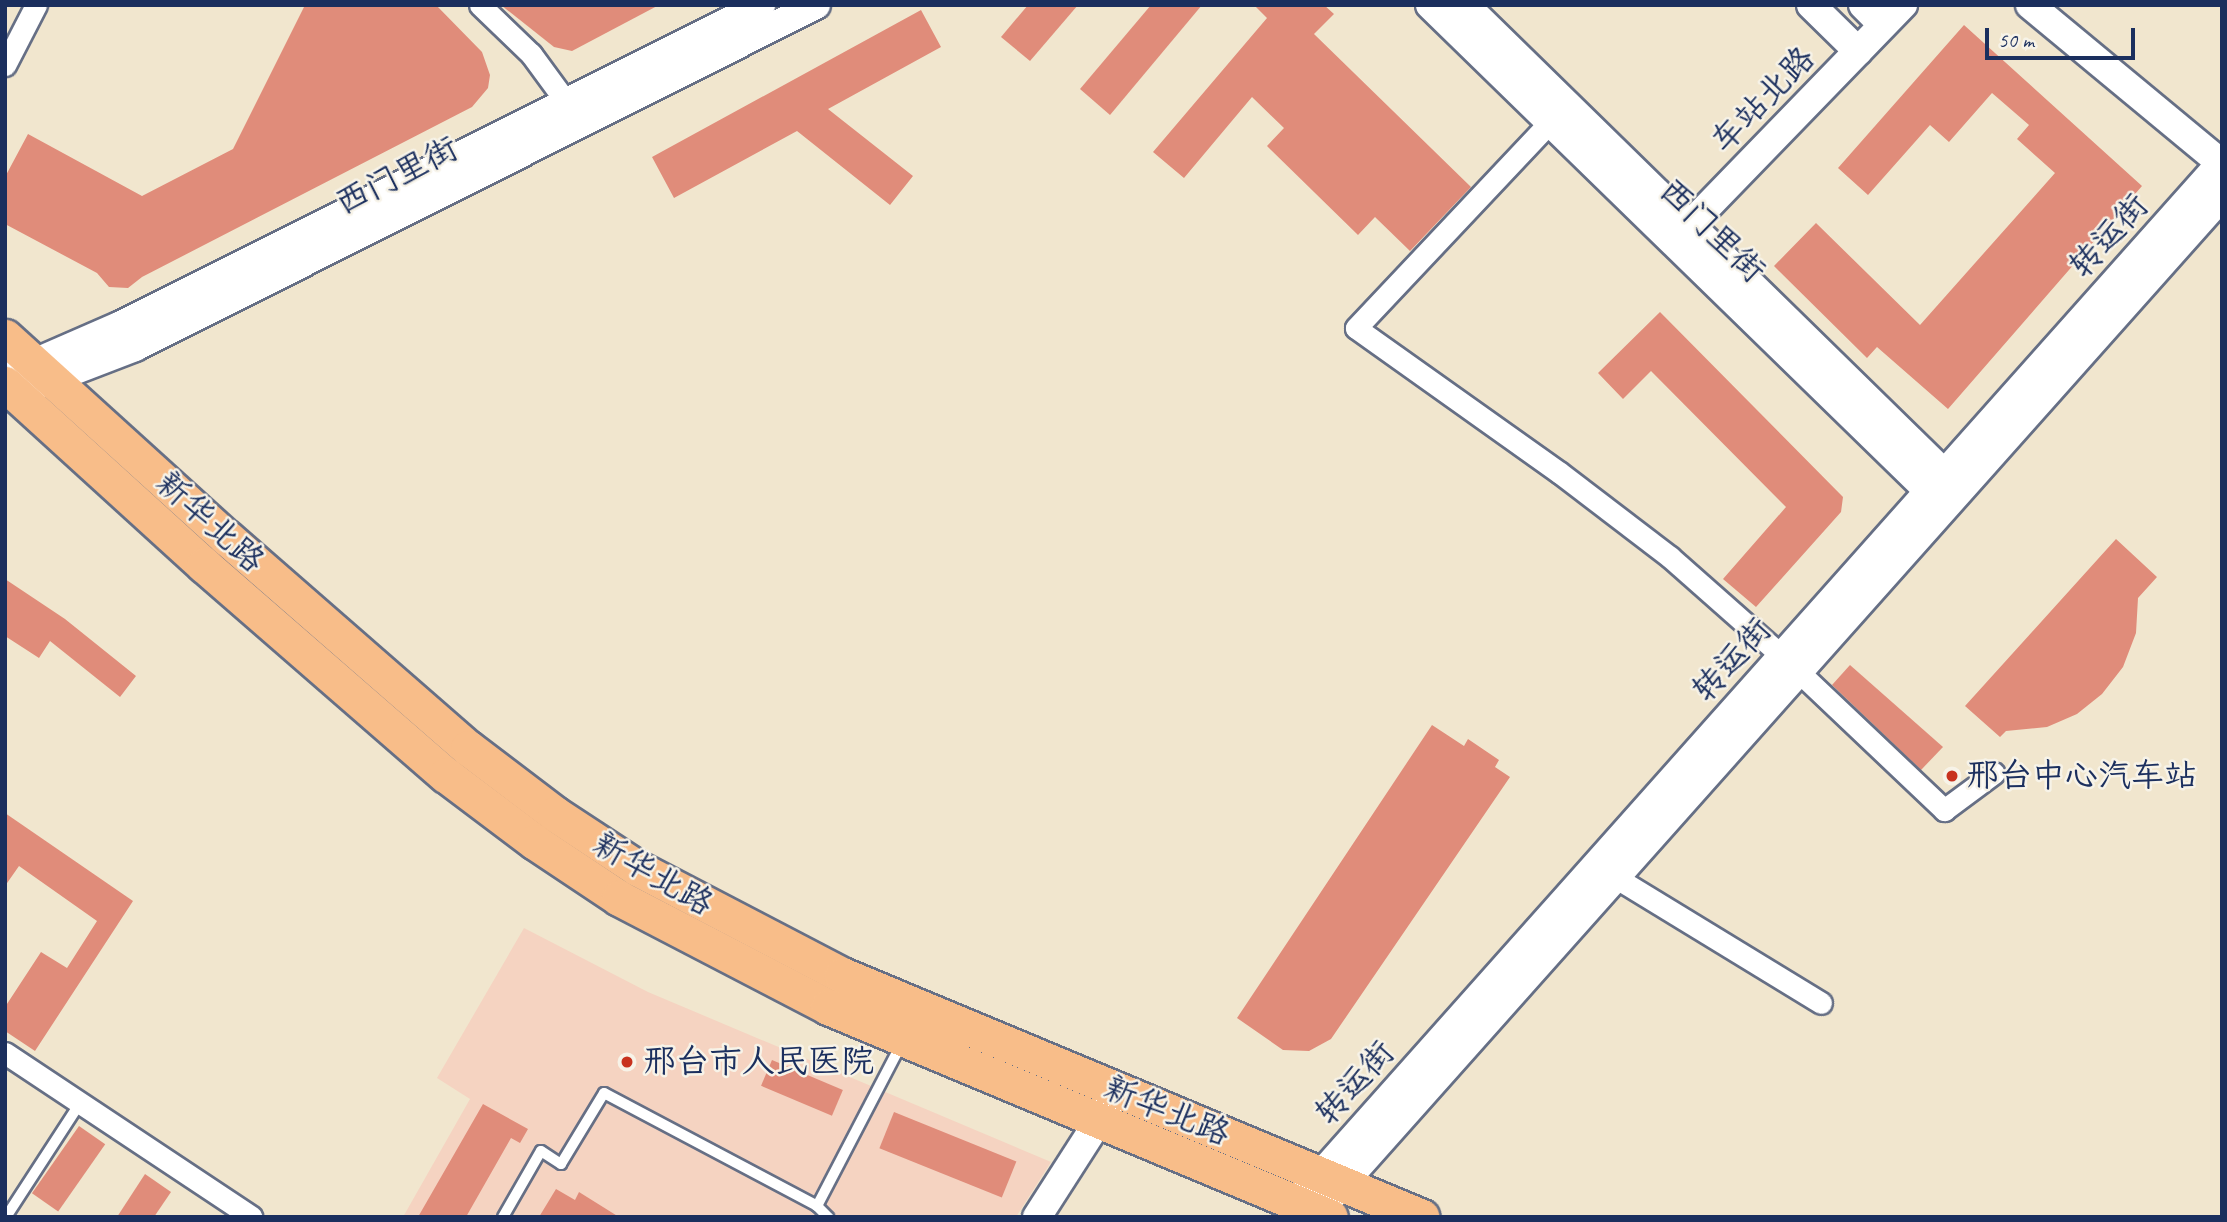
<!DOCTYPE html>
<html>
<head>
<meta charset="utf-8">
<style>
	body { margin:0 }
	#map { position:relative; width:2227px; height:1222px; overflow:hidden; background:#f1e6ce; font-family:Caveat,"LXGW WenKai TC",sans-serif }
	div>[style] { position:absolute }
	.built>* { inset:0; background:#f5d3c1 }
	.building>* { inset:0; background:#e08c7a; transform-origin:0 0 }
	.roads { filter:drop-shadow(2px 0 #666f85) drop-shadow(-2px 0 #666f85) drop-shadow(0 2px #666f85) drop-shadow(0 -2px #666f85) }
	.service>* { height:10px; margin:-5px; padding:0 5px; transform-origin:5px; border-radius:5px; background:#fff }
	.minor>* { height:21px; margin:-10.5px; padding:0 10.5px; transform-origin:10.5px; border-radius:10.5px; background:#fff }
	.tertiary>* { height:28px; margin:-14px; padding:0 14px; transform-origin:14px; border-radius:14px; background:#fff }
	.primary>* { height:35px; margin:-17.5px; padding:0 17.5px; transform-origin:17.5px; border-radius:17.5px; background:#f8bd89 }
	.dots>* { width:19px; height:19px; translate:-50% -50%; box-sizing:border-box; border:4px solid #f7f3e8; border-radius:50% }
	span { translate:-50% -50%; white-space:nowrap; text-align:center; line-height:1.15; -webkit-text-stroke:5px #f7f3e8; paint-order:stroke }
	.street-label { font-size:33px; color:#1b2f5e }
	.poi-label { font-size:33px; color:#1b2f5e }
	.left { translate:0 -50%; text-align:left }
	.frame { position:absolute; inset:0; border:7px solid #1b2f5e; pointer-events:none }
	.scale { position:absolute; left:1985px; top:28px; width:150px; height:32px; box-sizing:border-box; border:4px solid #1b2f5e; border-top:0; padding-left:9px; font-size:21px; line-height:24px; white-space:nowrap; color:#1b2f5e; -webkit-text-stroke:5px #f7f3e8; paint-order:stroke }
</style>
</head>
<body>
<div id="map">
	<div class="built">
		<div style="clip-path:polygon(524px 928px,648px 992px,1051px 1162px,1016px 1217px,403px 1217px,470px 1099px,437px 1078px)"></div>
	</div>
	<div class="building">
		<div style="clip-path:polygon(305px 5px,436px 5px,482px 52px,490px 75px,488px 88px,472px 107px,142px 277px,128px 288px,109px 287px,97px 273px,5px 224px,5px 177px,28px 134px,142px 196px,233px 149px)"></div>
		<div style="clip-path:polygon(501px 5px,659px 5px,572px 51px,554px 47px)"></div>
		<div style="clip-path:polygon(1028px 5px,1078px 5px,1030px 61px,1001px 37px)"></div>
		<div style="clip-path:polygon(1151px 5px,1202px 5px,1110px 115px,1080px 89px)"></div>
		<div style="clip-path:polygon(1254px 5px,1324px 5px,1334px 14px,1314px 34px,1471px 187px,1410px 251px,1375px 217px,1358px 235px,1267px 146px,1284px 128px,1252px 97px,1184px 178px,1153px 152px,1267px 18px)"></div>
		<div style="clip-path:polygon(921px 10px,941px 47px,828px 109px,913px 176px,890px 205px,797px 131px,674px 198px,652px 157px)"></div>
		<div style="clip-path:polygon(1964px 25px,2142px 186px,1948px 409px,1877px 347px,1867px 358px,1774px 266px,1816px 223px,1920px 325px,2055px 173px,2017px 139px,2029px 125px,1992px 93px,1949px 142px,1930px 125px,1868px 195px,1838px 168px)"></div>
		<div style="clip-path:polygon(1660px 312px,1843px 497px,1841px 512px,1756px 607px,1723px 579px,1786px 507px,1651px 371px,1623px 399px,1598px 373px)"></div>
		<div style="clip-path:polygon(2116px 539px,2157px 577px,2138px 598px,2136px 633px,2123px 667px,2102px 694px,2077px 714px,2047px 727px,2006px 731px,2000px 737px,1965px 706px)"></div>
		<div style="clip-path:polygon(5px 579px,65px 619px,136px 676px,120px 697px,50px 641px,39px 658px,5px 636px)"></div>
		<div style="clip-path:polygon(1850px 665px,1943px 747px,1921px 770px,1832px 685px)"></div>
		<div style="clip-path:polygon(1432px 725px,1464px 746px,1468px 739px,1499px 760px,1495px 767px,1510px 777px,1331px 1039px,1309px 1051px,1283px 1050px,1237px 1018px)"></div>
		<div style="clip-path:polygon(5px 813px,133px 901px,35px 1051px,5px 1031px,5px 1007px,41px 952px,67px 968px,97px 921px,19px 866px,5px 886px)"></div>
		<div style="left:772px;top:1060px;width:77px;height:28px;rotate:23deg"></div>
		<div style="clip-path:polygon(483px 1104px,528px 1129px,520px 1143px,511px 1138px,466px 1217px,418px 1217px)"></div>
		<div style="left:894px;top:1112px;width:132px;height:39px;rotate:22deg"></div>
		<div style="left:79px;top:1126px;width:32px;height:82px;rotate:35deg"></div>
		<div style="clip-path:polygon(145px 1174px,171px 1192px,154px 1217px,117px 1217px)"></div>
		<div style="clip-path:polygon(556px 1189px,575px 1200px,579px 1192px,619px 1217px,539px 1217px)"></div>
	</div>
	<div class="roads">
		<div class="service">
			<div style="left:817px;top:1206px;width:16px;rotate:45deg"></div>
			<div style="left:6px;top:1217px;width:136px;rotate:-57deg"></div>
			<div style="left:503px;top:1217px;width:76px;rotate:-60.1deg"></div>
			<div style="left:541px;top:1151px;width:24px;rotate:33deg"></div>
			<div style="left:561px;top:1164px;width:83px;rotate:-58.8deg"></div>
			<div style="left:604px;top:1093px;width:241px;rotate:27.9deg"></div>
			<div style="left:817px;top:1206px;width:184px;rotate:-62.5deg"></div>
		</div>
		<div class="minor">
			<div style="left:480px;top:5px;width:71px;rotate:43.9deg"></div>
			<div style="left:531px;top:54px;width:61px;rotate:53.7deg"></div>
			<div style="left:5px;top:65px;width:68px;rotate:-62.7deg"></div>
			<div style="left:1550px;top:122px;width:283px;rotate:133.3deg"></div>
			<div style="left:1356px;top:328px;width:250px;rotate:35.4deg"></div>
			<div style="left:1560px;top:473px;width:138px;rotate:37.4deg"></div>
			<div style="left:1670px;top:557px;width:149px;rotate:41.5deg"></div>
			<div style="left:1782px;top:656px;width:224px;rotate:43.5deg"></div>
			<div style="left:1944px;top:810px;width:62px;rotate:-36.5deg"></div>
			<div style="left:1605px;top:871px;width:253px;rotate:31.4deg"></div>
			<div style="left:5px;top:1053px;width:296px;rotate:33.6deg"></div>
		</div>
		<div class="tertiary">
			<div style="left:1430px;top:5px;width:715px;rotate:44.26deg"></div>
			<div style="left:1465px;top:5px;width:687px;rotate:44.35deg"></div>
			<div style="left:1811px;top:5px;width:66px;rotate:44.4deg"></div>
			<div style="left:1863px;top:5px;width:28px;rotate:45deg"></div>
			<div style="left:2030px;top:5px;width:249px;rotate:39.6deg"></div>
			<div style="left:1677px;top:238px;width:325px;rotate:-45.9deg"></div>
			<div style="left:16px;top:371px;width:112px;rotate:-23.6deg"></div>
			<div style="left:119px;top:326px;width:718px;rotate:-26.57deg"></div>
			<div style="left:34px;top:386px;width:108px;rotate:-21.1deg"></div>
			<div style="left:135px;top:347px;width:762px;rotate:-26.67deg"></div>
			<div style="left:1308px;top:1189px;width:1373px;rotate:-48.34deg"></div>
			<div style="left:1329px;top:1199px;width:1343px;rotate:-48.32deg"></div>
			<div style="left:1037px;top:1217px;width:133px;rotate:-57.3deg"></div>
		</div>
		<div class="primary">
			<div style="left:5px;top:337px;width:299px;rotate:42.2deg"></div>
			<div style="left:227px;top:538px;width:320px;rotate:41.1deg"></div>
			<div style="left:468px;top:748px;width:109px;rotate:37.2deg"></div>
			<div style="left:555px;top:814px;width:98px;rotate:33.4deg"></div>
			<div style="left:637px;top:868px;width:231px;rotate:27.6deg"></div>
			<div style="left:842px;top:975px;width:628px;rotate:22.65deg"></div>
			<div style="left:5px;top:384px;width:269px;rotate:42.3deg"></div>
			<div style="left:204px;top:565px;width:320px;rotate:41deg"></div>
			<div style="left:446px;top:775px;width:111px;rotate:37deg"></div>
			<div style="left:535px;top:842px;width:101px;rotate:33.7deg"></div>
			<div style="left:619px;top:898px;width:236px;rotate:27.5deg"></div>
			<div style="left:828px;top:1007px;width:544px;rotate:22.7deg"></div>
		</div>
	</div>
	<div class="dots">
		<div style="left:1952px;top:776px;background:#c8321e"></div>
		<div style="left:627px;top:1062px;background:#c8321e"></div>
	</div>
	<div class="street-label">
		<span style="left:1763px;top:100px;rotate:-46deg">车站北路</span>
		<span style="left:397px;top:176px;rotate:-27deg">西门里街</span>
		<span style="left:1712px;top:231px;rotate:44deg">西门里街</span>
		<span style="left:2109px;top:236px;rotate:-48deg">转运街</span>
		<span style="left:210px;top:522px;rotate:42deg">新华北路</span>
		<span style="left:1732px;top:660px;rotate:-48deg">转运街</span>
		<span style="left:653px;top:874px;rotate:30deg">新华北路</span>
		<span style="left:1355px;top:1083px;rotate:-48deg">转运街</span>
		<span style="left:1167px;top:1111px;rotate:22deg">新华北路</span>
	</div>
	<div class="poi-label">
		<span class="left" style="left:1966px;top:776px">邢台中心汽车站</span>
		<span class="left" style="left:643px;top:1062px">邢台市人民医院</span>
	</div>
	<div class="frame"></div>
	<div class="scale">50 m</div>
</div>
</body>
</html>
